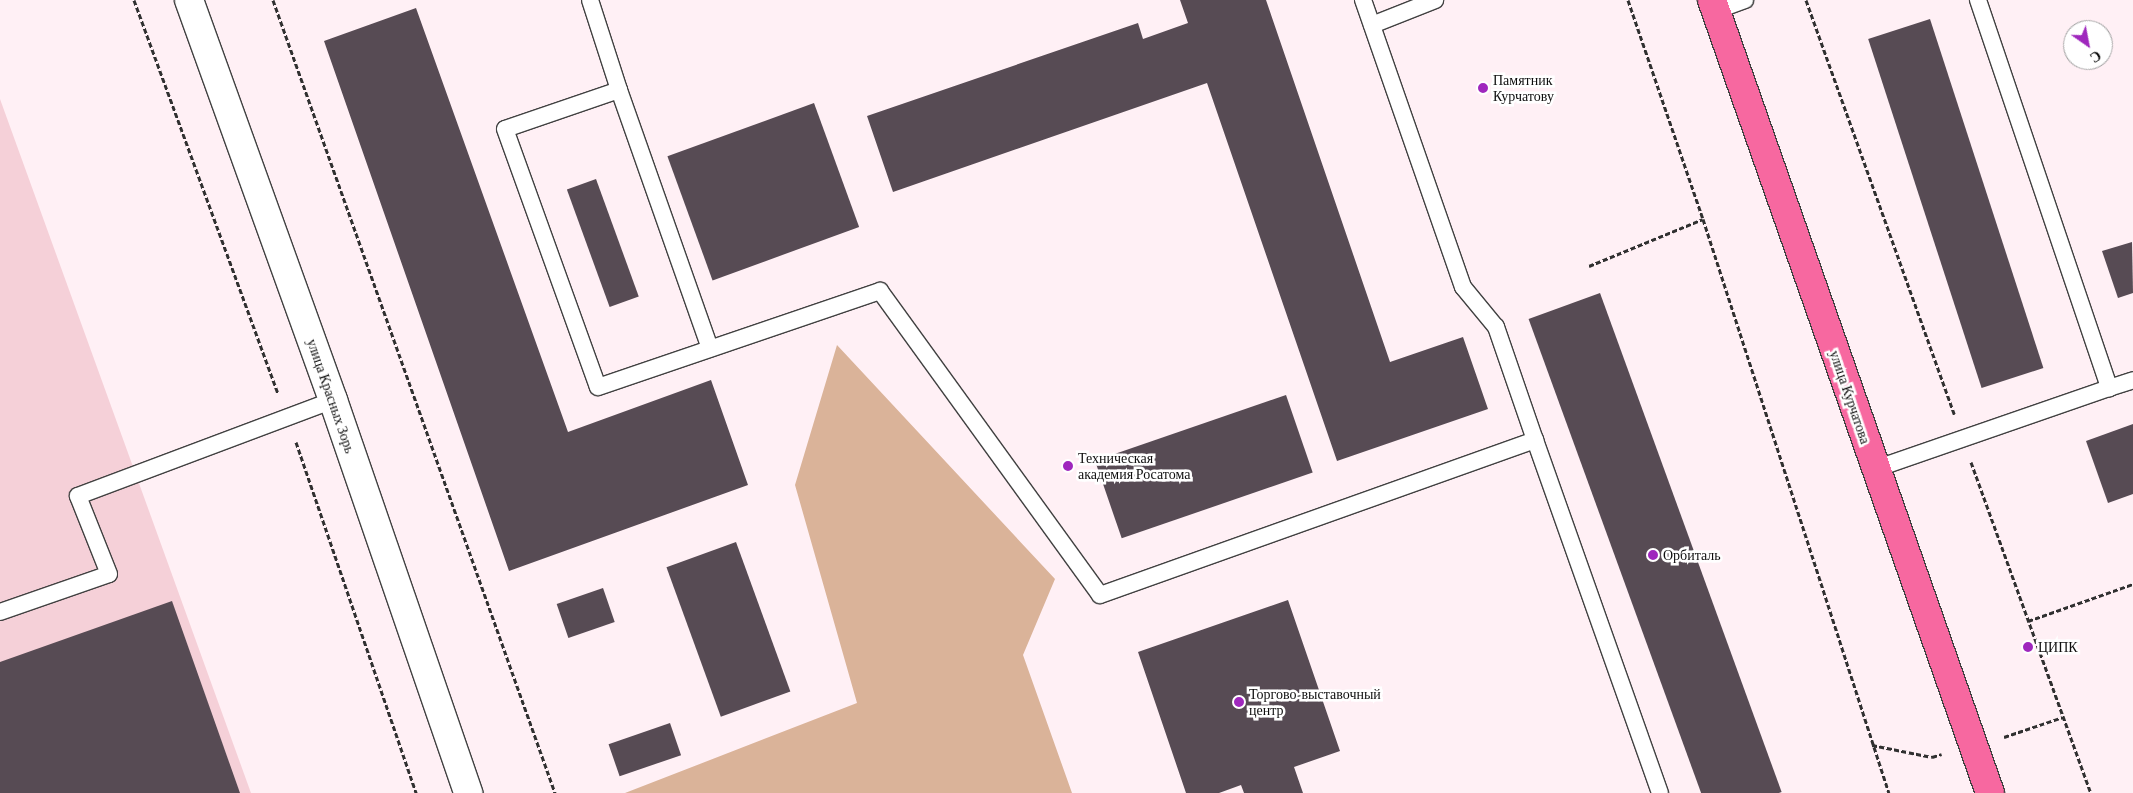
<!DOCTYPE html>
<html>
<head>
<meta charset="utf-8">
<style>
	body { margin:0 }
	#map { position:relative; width:2133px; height:793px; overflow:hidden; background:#fff0f5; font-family:"Crimson Pro",serif }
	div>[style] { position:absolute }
	.farmland>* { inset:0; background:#f5d0d8 }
	.forest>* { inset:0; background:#dab399 }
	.building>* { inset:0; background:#574b54; transform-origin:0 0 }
	.path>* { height:3px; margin-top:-1.5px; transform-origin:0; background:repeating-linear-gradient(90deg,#303030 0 5px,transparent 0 7.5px) }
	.roads { filter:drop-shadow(1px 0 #414141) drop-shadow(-1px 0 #414141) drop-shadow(0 1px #414141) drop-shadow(0 -1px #414141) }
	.service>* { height:16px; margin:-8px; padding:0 8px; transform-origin:8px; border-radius:8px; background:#fff }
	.tertiary>* { height:28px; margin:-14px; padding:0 14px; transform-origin:14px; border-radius:14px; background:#fff }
	.primary>* { height:28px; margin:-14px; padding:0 14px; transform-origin:14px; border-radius:14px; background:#f768a0 }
	.dots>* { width:14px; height:14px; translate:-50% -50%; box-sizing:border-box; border:2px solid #fff; border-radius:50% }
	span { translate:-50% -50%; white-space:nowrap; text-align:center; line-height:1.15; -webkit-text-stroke:5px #fff; paint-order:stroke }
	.poi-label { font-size:14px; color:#0e0e0e }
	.left { translate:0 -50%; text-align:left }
	.street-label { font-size:14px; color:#0e0e0e }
	.north { position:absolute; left:2063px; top:20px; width:50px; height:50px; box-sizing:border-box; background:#fff; border:1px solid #9f9f9f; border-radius:50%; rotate:147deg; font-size:14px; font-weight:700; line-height:20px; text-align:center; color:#0e0e0e }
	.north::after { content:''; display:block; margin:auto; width:18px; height:22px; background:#9f27bd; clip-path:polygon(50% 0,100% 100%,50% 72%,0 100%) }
</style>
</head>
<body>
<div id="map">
	<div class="farmland">
		<div style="clip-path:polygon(0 99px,251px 793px,0 793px)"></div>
	</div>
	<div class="forest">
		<div style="clip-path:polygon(837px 345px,1055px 579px,1023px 655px,1072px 793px,625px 793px,857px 703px,795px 485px)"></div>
	</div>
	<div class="building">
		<div style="clip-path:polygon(1180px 0,1266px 0,1390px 362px,1463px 337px,1488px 409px,1337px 461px,1207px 83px,893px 192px,867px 116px,1138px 23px,1143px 39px,1188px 23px)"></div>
		<div style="clip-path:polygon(416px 8px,568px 432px,711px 380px,748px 485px,509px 571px,324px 41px)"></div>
		<div style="left:1930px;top:19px;width:367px;height:65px;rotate:72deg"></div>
		<div style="left:814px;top:103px;width:132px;height:156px;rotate:70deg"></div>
		<div style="left:596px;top:179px;width:125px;height:31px;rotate:70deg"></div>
		<div style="clip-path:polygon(2132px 242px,2133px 293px,2118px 298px,2102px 251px)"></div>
		<div style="left:1600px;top:293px;width:531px;height:76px;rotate:70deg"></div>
		<div style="left:1286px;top:395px;width:82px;height:202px;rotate:71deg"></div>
		<div style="clip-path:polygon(2133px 424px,2133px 494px,2108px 503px,2086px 441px)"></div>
		<div style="left:736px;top:542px;width:159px;height:74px;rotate:70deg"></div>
		<div style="left:603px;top:588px;width:36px;height:49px;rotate:71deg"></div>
		<div style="clip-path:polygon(1288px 600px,1340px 751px,1294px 767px,1303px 793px,1244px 793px,1241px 785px,1219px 793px,1186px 793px,1138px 652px)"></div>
		<div style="clip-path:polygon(172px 601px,240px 793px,0 793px,0 662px)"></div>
		<div style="left:670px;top:723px;width:34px;height:65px;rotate:71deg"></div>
	</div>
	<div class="path">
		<div style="left:134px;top:0;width:419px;rotate:69.9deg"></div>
		<div style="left:273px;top:0;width:842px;rotate:70.42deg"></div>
		<div style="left:1628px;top:0;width:231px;rotate:71.1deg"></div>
		<div style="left:1703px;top:219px;width:603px;rotate:72.05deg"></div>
		<div style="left:1806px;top:0;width:440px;rotate:70.3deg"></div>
		<div style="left:1589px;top:266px;width:123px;rotate:-22.4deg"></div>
		<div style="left:296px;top:442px;width:371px;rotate:71.1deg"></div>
		<div style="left:1971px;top:462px;width:352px;rotate:70.1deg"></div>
		<div style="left:2028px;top:621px;width:111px;rotate:-19.4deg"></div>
		<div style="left:2004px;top:737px;width:62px;rotate:-18.7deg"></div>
		<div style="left:1872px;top:745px;width:61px;rotate:11.3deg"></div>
		<div style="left:1932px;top:757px;width:10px;rotate:-17deg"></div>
	</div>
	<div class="roads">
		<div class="service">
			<div style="left:590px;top:0;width:95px;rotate:72.1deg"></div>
			<div style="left:619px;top:90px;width:120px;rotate:161.1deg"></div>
			<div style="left:505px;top:129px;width:274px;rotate:70.2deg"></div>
			<div style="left:598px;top:387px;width:298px;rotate:-18.8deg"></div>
			<div style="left:880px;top:291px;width:375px;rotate:54.1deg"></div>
			<div style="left:1100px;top:595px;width:462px;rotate:-19.6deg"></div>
			<div style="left:1535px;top:440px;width:120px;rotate:-109deg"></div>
			<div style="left:1496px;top:327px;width:52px;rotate:-129.5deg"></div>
			<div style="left:1463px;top:287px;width:304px;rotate:-109.2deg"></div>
			<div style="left:1978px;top:0;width:410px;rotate:71.3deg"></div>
			<div style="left:2109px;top:388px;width:25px;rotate:-18deg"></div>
			<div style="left:1715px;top:11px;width:32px;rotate:-20deg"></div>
			<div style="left:1372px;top:25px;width:68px;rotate:-21.6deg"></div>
			<div style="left:619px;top:90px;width:274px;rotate:70.6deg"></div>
			<div style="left:1535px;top:440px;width:374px;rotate:70.5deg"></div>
			<div style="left:1875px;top:469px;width:248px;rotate:-19.1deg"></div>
			<div style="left:0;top:612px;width:115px;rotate:-19.2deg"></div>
			<div style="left:109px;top:574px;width:84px;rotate:-111.7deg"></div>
			<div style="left:78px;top:496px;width:272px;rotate:-20.6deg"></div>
		</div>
		<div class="tertiary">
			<div style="left:189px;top:0;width:425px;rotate:70.2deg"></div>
			<div style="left:333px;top:400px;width:416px;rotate:71deg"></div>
		</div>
		<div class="primary">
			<div style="left:1712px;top:0;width:840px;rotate:70.68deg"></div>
		</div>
	</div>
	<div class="dots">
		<div style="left:1483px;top:88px;background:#9f27bd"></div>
		<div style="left:1068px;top:466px;background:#9f27bd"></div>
		<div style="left:1653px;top:555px;background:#9f27bd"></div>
		<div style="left:2028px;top:647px;background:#9f27bd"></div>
		<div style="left:1239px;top:702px;background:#9f27bd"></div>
	</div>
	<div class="poi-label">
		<span class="left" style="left:1493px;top:88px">Памятник<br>Курчатову</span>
		<span class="left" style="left:1078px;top:466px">Техническая<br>академия Росатома</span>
		<span class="left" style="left:1663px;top:555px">Орбиталь</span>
		<span class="left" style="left:2038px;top:647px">ЦИПК</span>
		<span class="left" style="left:1249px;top:702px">Торгово-выставочный<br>центр</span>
	</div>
	<div class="street-label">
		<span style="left:331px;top:396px;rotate:71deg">улица Красных Зорь</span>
		<span style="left:1850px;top:397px;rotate:71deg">улица Курчатова</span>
	</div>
	<div class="north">С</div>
</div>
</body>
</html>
